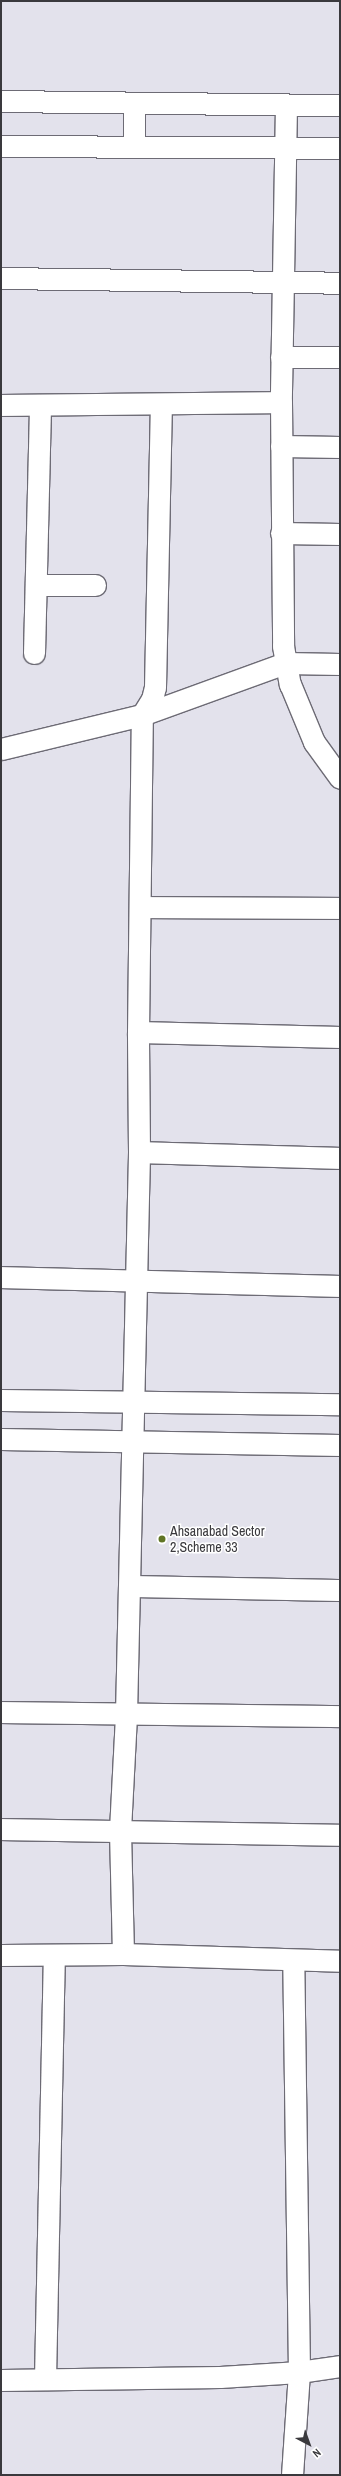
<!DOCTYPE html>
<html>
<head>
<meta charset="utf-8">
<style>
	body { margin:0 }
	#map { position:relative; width:341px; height:2476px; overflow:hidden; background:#e3e2ec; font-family:"Archivo Narrow",sans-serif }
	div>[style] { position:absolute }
	.roads { filter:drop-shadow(1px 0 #6d6b75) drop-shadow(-1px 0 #6d6b75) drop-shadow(0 1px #6d6b75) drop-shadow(0 -1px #6d6b75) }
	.minor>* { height:21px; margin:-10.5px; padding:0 10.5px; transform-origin:10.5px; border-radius:10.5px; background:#fff }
	.dots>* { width:11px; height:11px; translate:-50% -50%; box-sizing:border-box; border:2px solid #fff; border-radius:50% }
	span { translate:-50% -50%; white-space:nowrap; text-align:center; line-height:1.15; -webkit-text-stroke:3px #fff; paint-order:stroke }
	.poi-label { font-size:14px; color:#3a393d }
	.left { translate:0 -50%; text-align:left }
	.frame { position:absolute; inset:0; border:2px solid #3a393d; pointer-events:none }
	.north { position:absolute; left:289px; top:2424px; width:40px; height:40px; -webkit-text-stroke:3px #fff; paint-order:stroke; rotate:139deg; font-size:11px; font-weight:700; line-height:16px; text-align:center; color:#3a393d }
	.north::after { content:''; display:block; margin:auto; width:14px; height:18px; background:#3a393d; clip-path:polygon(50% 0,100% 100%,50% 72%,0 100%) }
</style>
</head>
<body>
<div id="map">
	<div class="roads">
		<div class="minor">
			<div style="left:1px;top:101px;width:339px;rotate:0.7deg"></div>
			<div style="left:286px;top:105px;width:297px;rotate:91deg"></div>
			<div style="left:281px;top:402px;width:244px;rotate:89.5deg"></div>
			<div style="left:283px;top:646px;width:39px;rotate:80deg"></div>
			<div style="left:290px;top:684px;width:63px;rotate:67.5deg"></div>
			<div style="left:314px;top:742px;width:44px;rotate:54.2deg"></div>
			<div style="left:1px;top:146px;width:339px;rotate:0.3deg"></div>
			<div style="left:134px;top:147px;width:44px;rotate:-90deg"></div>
			<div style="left:1px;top:278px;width:339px;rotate:0.8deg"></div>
			<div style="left:281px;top:357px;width:59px"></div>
			<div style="left:1px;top:405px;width:280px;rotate:-0.6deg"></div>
			<div style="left:281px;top:446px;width:59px;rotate:1deg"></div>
			<div style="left:281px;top:533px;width:59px;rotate:1deg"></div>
			<div style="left:36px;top:585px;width:59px"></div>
			<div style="left:34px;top:653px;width:248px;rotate:-88.6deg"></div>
			<div style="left:1px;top:749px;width:145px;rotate:-13.6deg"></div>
			<div style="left:142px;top:715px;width:152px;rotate:-20deg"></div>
			<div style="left:285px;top:663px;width:55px;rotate:1deg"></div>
			<div style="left:140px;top:907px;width:200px;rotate:0.3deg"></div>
			<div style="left:138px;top:1032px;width:202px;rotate:1.4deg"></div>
			<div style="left:139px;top:1152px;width:201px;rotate:1.7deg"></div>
			<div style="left:1px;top:1277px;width:339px;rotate:1.5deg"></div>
			<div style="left:1px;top:1400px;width:339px;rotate:0.7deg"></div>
			<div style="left:1px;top:1439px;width:339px;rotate:1deg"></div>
			<div style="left:130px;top:1586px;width:210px;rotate:1.1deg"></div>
			<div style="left:1px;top:1712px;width:339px;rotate:0.7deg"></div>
			<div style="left:1px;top:1829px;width:339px;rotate:1deg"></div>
			<div style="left:123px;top:1954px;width:124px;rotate:-91.4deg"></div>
			<div style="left:120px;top:1830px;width:116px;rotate:-87deg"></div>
			<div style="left:126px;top:1714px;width:562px;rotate:-88.67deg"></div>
			<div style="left:139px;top:1152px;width:120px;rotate:-90.5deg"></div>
			<div style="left:138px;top:1032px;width:317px;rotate:-89.3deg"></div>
			<div style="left:142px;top:715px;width:19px;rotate:-58deg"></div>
			<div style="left:152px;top:699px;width:12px;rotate:-76deg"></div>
			<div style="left:155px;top:687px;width:283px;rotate:-88.8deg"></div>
			<div style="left:1px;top:1955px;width:122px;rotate:-0.5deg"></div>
			<div style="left:123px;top:1954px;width:217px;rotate:1.8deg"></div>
			<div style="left:45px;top:2379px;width:424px;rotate:-88.8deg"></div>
			<div style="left:1px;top:2380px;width:219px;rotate:-0.8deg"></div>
			<div style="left:220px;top:2377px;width:79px;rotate:-3.6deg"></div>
			<div style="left:299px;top:2372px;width:41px;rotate:-8.3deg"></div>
			<div style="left:292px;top:2475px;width:103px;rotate:-86.1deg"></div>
			<div style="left:299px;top:2372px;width:411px;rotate:-90.8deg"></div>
		</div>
	</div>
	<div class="dots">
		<div style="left:162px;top:1539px;background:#607525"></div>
	</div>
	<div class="poi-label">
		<span class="left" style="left:170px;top:1539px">Ahsanabad Sector<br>2,Scheme 33</span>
	</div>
	<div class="frame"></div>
	<div class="north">N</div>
</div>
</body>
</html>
